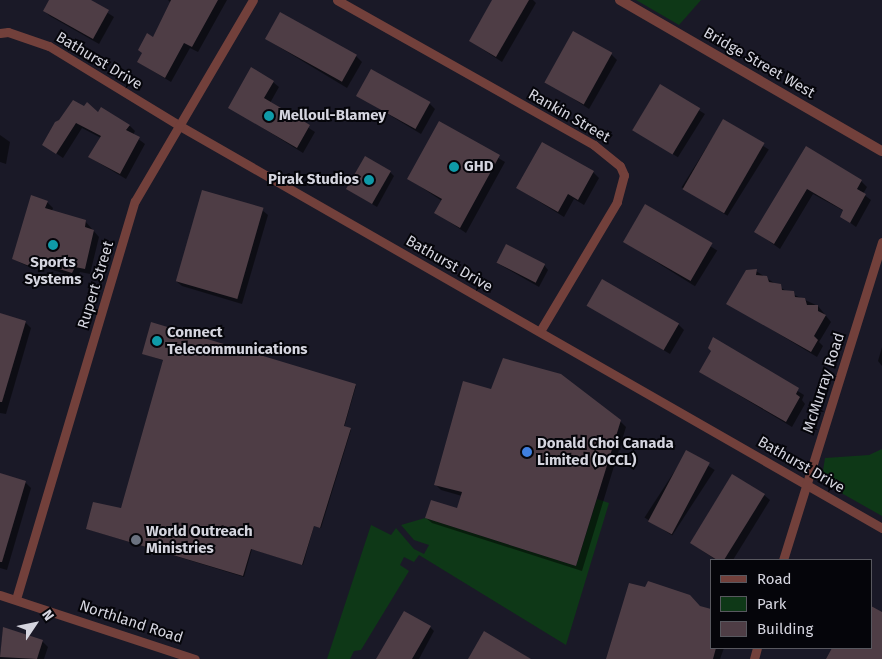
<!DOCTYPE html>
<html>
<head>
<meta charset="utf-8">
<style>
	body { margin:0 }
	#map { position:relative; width:882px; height:659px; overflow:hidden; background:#1a1927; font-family:"Fira Sans",sans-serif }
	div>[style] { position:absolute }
	.green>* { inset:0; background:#0e3817 }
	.shadow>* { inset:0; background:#0007; transform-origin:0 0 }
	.building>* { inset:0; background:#4e3d45; transform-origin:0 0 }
	.minor>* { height:9px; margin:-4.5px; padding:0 4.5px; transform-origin:4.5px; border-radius:4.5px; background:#72403b }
	.tertiary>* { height:10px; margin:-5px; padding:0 5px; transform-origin:5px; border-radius:5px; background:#72403b }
	.dots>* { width:14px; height:14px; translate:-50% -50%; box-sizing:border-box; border:2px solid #05050a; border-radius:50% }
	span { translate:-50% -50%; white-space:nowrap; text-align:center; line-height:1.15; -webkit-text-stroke:4px #05050a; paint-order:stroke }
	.street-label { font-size:15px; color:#d5d5df }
	.poi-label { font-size:15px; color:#d5d5df; font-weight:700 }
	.left { translate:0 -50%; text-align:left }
	.right { translate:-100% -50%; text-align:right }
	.legend { position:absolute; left:710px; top:559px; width:162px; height:90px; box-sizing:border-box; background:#05050a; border:1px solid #58585f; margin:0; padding:6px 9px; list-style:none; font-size:15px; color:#d5d5df }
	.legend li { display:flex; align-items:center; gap:10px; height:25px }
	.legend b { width:25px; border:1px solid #58585f }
	.north { position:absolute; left:10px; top:599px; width:50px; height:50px; -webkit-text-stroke:4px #05050a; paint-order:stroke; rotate:56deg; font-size:14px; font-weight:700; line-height:20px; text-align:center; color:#d5d5df }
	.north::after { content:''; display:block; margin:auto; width:18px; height:22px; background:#d5d5df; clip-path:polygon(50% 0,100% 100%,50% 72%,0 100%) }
</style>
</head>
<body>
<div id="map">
	<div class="green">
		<div style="clip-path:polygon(636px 0,701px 0,679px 25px)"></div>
		<div style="clip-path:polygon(882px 449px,882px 516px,836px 490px,822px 477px,825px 458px,869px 455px)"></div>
		<div style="clip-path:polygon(597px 499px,609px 503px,566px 645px,419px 555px,414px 562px,404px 557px,400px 565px,409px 571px,361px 650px,354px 651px,350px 659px,327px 659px,371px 525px,391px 535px,396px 528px,414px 549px,424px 554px,429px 545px,414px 540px,401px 525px,425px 518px,576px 566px)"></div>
	</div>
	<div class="shadow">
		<div style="clip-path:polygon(50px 0,88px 0,114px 17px,99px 44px,50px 16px,44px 11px)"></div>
		<div style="clip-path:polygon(168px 0,227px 0,198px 52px,190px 48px,171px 82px,138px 62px,154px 39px,171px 3px)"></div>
		<div style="clip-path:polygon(494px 0,533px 0,536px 3px,502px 62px,470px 41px)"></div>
		<div style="clip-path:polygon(266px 39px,356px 56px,362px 62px,347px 88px)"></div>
		<div style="clip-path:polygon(611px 54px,617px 60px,589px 109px,546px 81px)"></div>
		<div style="clip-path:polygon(273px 82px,279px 87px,270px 103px,315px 132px,303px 153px,229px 107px)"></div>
		<div style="left:660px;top:86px;width:53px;height:51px;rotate:32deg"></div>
		<div style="clip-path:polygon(358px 96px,429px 103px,435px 109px,421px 134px)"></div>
		<div style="clip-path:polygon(101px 109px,130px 126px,135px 131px,133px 135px,145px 144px,126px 179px,89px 157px,101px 138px,82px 128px,63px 158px,44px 145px,56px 123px,99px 114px)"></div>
		<div style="left:723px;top:121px;width:54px;height:78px;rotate:32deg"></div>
		<div style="clip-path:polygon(440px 123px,505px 162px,466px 233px,436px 213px,442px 201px,409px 179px)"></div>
		<div style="clip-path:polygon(0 135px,10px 142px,6px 164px,0 162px)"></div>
		<div style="clip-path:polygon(806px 148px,861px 181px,867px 187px,863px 194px,871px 200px,856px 227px,841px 216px,844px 211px,813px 194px,780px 249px,756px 232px)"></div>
		<div style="clip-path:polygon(390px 172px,394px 176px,377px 207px,348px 189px)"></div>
		<div style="clip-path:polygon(593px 172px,599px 178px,584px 205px,574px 199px,564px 217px,517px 188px)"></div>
		<div style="clip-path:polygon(47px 202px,53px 208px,52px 211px,85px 221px,99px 237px,90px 274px,80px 272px,78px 278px,37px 265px,35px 270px,13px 259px)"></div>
		<div style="left:646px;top:206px;width:84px;height:42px;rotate:32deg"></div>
		<div style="clip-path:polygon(262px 210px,268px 215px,242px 304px,182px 286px,176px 281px)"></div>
		<div style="clip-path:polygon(497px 263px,544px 265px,548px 270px,539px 287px)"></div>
		<div style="clip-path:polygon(756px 271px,786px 291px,818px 306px,831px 322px,819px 342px,823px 346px,817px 357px,728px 303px)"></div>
		<div style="clip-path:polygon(588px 305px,678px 324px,684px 330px,670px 354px)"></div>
		<div style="clip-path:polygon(0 314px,25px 322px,31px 328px,6px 414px,0 413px)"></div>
		<div style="clip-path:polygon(714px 339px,804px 395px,802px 400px,805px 404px,792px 427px,700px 372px,712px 351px)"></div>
		<div style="clip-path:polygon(882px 347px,882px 366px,878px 361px)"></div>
		<div style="clip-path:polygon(144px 354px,356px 386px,344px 428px,351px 430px,321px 528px,314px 526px,303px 565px,252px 549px,244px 577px,87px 529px,122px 510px,165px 361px)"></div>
		<div style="clip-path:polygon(620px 421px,626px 427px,582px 571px,432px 523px,426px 518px,457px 510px,462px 496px,441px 490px,435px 484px)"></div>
		<div style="left:687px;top:452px;width:33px;height:78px;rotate:33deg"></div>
		<div style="clip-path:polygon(0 475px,25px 482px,31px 488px,7px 570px,0 568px)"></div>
		<div style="clip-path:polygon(764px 495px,770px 500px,733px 560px,716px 560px,691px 543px)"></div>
		<div style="clip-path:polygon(871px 607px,882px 614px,882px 659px,827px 659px,834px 648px,871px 648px)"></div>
		<div style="clip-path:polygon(430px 627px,434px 631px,419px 659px,377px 659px)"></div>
		<div style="clip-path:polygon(3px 629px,42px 641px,48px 647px,44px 659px,0 659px)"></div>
		<div style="clip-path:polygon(711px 648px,724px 648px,720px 659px,607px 659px)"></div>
	</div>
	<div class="building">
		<div style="clip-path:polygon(49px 0,91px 0,109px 10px,93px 39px,43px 11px)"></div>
		<div style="clip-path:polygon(171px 0,218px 0,192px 47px,184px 43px,165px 78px,137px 62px,142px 53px,138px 50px,147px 33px,153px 37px)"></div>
		<div style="clip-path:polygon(492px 0,529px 0,496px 57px,469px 41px)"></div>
		<div style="left:280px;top:12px;width:88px;height:31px;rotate:29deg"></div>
		<div style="left:573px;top:31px;width:45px;height:59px;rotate:29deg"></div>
		<div style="clip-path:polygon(251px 67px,274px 81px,264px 98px,310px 125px,297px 148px,228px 108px)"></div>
		<div style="left:371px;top:69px;width:68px;height:31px;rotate:29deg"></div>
		<div style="left:660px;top:84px;width:47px;height:54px;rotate:31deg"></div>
		<div style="clip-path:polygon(73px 100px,84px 106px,87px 102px,98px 112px,101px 107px,130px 125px,126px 130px,140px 137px,120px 174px,88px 157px,101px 136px,76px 123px,56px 154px,42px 145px,55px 122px,59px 120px)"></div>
		<div style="left:723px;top:119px;width:48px;height:81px;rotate:30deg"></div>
		<div style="clip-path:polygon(439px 121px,500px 155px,460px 228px,434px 213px,442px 199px,407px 179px)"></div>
		<div style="clip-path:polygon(542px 142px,594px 171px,578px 200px,568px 194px,558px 212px,516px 188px)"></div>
		<div style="clip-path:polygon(806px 146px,862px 180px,857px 189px,866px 194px,850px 223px,840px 217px,843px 210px,807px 189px,774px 244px,754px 232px)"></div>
		<div style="left:365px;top:156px;width:30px;height:38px;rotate:30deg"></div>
		<div style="left:202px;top:190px;width:64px;height:95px;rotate:16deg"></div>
		<div style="clip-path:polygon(31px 195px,48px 201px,45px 208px,86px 220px,85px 227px,94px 230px,85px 269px,75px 267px,72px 273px,31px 260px,29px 266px,12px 259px)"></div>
		<div style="left:645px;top:204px;width:78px;height:44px;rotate:30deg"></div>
		<div style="left:506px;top:244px;width:44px;height:21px;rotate:27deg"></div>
		<div style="clip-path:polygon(757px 269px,756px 275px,767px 276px,769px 282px,781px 284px,782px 290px,794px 291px,795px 297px,805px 298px,807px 305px,818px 305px,818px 311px,826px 315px,814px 336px,818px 340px,811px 352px,726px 304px,746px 270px)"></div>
		<div style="left:602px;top:279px;width:89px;height:31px;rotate:30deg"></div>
		<div style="clip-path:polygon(0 313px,26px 321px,2px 402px,0 402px)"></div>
		<div style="clip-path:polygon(151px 322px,356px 384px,344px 426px,351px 428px,320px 528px,314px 526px,302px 565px,251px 549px,243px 576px,86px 529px,93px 502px,121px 508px,163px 360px,142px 354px)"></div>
		<div style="clip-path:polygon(713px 337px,799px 388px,796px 394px,800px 397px,786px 422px,699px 372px,711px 351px,708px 348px)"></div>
		<div style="clip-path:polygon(503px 358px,561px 374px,621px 420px,576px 566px,425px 518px,431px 500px,457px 508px,462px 492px,434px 485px,463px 381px,491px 389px)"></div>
		<div style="left:686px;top:450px;width:27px;height:81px;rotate:28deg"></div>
		<div style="clip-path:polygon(0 473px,26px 481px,2px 562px,0 562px)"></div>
		<div style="clip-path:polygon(732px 474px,765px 494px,724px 560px,717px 560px,690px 543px)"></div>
		<div style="clip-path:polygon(648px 581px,690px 595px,700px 606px,711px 609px,711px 648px,716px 648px,713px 659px,606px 659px,629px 583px,645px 587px)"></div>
		<div style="clip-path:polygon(871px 606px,882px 612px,882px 659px,826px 659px,832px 648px,871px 648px)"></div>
		<div style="clip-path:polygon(404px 611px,431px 626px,412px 659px,376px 659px)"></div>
		<div style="clip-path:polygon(3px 627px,43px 640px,37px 659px,0 657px)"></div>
		<div style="clip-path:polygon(484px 631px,531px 659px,468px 659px)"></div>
	</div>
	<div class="minor">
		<div style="left:337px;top:0;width:295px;rotate:29.4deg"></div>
		<div style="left:594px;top:145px;width:33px;rotate:39deg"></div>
		<div style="left:620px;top:166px;width:10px;rotate:66deg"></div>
		<div style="left:624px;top:175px;width:28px;rotate:105deg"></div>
		<div style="left:617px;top:202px;width:150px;rotate:120.8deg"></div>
		<div style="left:0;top:33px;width:8px;rotate:-7deg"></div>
		<div style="left:8px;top:32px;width:43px;rotate:18.9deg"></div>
		<div style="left:49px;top:46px;width:153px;rotate:31.4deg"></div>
		<div style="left:180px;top:126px;width:809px;rotate:29.8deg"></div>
		<div style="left:783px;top:560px;width:333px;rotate:-72.7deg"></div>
		<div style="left:0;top:595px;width:205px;rotate:18.2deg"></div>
		<div style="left:16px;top:599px;width:415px;rotate:-73.4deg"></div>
		<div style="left:135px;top:201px;width:233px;rotate:-59.6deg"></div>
		<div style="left:754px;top:659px;width:11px;rotate:-75deg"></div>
	</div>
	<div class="tertiary">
		<div style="left:620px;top:0;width:302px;rotate:30deg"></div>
	</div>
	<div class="dots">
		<div style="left:269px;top:116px;background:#0f9aa8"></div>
		<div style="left:454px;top:167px;background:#0f9aa8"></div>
		<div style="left:369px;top:180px;background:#0f9aa8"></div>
		<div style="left:53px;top:245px;background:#0f9aa8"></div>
		<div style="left:157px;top:341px;background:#0f9aa8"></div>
		<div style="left:527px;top:452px;background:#3f7fe0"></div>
		<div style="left:136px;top:540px;background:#6b7280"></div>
	</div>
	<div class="street-label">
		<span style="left:99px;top:61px;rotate:31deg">Bathurst Drive</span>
		<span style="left:759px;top:63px;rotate:30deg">Bridge Street West</span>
		<span style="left:569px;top:116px;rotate:30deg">Rankin Street</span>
		<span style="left:449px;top:264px;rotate:30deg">Bathurst Drive</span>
		<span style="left:96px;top:285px;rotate:-73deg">Rupert Street</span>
		<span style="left:824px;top:383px;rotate:-72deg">McMurray Road</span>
		<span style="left:801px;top:465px;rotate:30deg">Bathurst Drive</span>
		<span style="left:131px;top:622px;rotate:18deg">Northland Road</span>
	</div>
	<div class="poi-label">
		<span class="left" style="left:279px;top:116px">Melloul-Blamey</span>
		<span class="left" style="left:464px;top:167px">GHD</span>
		<span class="right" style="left:359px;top:180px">Pirak Studios</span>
		<span style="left:53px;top:271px">Sports<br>Systems</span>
		<span class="left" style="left:167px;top:341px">Connect<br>Telecommunications</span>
		<span class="left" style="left:537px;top:452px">Donald Choi Canada<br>Limited (DCCL)</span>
		<span class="left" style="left:146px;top:540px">World Outreach<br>Ministries</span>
	</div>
	<ul class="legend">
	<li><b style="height:6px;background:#72403b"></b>Road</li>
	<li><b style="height:14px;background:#0e3817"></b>Park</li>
	<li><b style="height:14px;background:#4e3d45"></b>Building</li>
	</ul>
	<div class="north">N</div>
</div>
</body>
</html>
